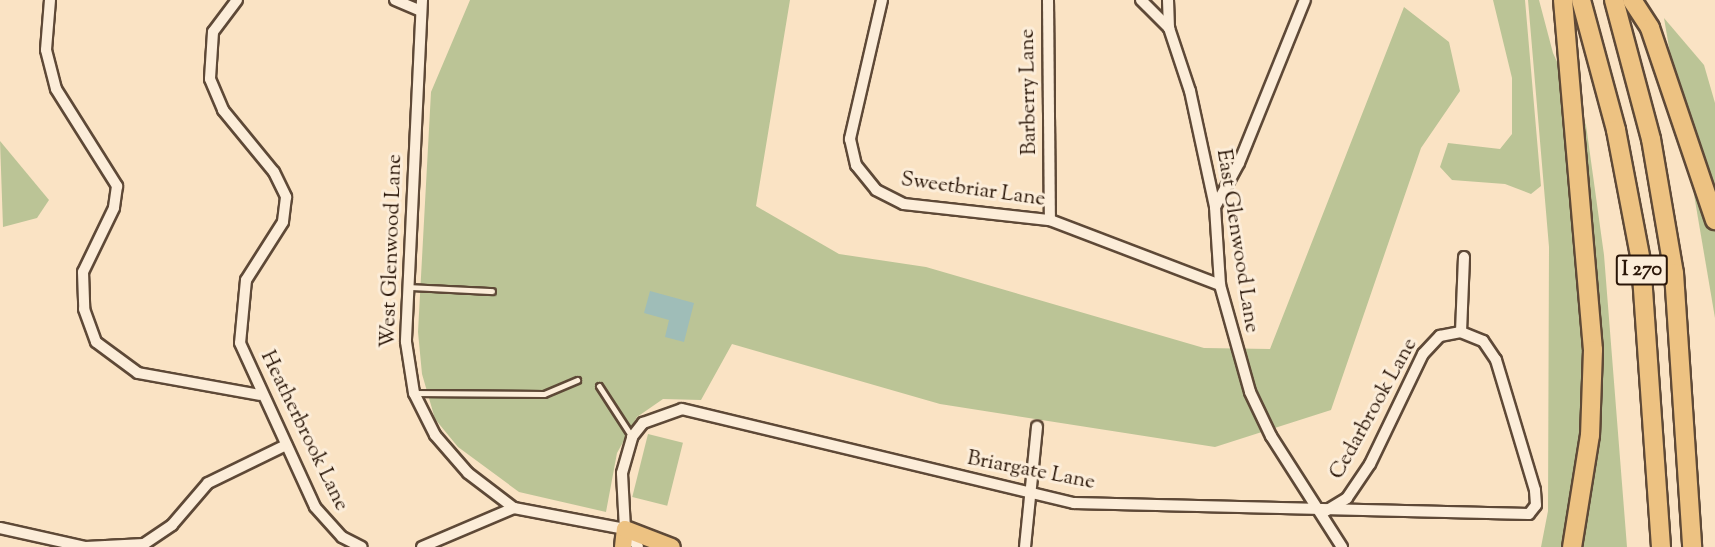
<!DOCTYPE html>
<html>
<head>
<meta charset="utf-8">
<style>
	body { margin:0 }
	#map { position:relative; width:1715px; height:547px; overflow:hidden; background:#fae3c4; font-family:"Sorts Mill Goudy",serif }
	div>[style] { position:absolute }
	.green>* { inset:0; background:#bbc496; transform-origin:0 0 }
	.water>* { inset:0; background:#9fbdb8 }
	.roads { filter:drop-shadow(2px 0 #5e4937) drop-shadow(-2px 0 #5e4937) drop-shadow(0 2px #5e4937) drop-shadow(0 -2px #5e4937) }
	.lane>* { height:5px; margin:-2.5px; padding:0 2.5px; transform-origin:2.5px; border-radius:2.5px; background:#fcedd9 }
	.street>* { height:10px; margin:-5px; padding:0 5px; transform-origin:5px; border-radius:5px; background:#fcedd9 }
	.primary>* { height:16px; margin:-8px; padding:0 8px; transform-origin:8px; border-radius:8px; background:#edc282 }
	.highway>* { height:18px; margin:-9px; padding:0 9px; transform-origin:9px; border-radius:9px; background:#edc282 }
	span { translate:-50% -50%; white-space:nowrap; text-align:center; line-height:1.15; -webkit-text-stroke:6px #fcedd9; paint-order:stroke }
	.shield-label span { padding:2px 4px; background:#fcedd9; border:2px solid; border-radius:4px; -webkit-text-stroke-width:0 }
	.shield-label { font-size:20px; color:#2a1608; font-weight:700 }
	.street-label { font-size:21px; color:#2a1608 }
</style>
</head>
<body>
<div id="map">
	<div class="green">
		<div style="clip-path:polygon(470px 0,790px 0,756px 206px,839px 254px,926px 267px,1204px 348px,1270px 349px,1404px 7px,1449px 42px,1460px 91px,1421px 148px,1331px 410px,1215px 447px,940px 404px,732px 344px,701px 400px,663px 399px,637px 417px,617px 453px,606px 512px,519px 492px,458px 447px,435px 419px,422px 374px,418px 332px,431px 92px)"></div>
		<div style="clip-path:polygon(1493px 0,1525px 0,1541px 186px,1531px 194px,1505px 184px,1452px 180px,1440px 167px,1448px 143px,1500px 149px,1512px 134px,1512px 78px)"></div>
		<div style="clip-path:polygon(1528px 0,1539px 0,1553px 53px,1586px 125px,1604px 255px,1627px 547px,1541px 547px,1548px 511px,1549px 247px)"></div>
		<div style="clip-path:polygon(1664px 18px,1704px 65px,1715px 103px,1715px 318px)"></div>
		<div style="clip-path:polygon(0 141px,49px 200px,37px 218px,3px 227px)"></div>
		<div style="left:648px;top:434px;width:36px;height:65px;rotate:14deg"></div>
	</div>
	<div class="water">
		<div style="clip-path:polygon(650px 291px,694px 303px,684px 342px,665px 337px,669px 320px,644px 313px)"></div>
	</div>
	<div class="roads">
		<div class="lane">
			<div style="left:409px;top:287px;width:83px;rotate:2.8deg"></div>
			<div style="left:599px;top:386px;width:61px;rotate:57.1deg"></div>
			<div style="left:414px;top:393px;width:130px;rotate:0.4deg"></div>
			<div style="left:544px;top:394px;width:36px;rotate:-23deg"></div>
		</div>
		<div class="street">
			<div style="left:50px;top:0;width:50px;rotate:94.6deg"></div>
			<div style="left:46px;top:50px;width:40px;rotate:75.6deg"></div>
			<div style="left:56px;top:89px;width:115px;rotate:57.8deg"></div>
			<div style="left:117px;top:186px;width:22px;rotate:98deg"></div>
			<div style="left:114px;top:208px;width:71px;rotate:115.8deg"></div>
			<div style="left:83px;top:272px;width:37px;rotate:88deg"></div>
			<div style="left:84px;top:309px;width:35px;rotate:70deg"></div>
			<div style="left:96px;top:342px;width:52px;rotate:36.4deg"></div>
			<div style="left:138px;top:373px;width:124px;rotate:10.2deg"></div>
			<div style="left:237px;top:0;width:40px;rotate:127deg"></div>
			<div style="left:213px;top:32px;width:47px;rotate:93.7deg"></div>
			<div style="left:210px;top:79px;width:34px;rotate:67deg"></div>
			<div style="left:223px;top:110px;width:80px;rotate:50.6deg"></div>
			<div style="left:274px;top:172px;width:28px;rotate:64deg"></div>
			<div style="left:286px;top:197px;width:25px;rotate:97deg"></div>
			<div style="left:283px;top:222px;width:69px;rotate:122.5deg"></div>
			<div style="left:246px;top:280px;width:63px;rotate:95.4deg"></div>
			<div style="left:240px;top:343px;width:180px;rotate:65.4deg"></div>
			<div style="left:315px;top:507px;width:40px;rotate:48deg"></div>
			<div style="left:342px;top:537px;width:22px;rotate:27deg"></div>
			<div style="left:395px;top:0;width:28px;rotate:23deg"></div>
			<div style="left:422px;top:0;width:342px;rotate:92.7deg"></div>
			<div style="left:406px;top:342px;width:52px;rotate:81.1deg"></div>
			<div style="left:414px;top:393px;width:47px;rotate:63.4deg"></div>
			<div style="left:435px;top:435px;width:50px;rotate:49deg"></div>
			<div style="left:468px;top:473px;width:58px;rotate:37.3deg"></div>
			<div style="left:514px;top:508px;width:113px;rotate:10.7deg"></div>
			<div style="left:625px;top:529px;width:22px;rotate:54deg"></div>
			<div style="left:882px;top:0;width:143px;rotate:103deg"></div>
			<div style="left:850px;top:139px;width:27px;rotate:77deg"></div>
			<div style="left:856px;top:165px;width:32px;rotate:51deg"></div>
			<div style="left:876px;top:190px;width:31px;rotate:27deg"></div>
			<div style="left:904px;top:204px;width:147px;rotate:6.3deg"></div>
			<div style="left:1050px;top:220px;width:182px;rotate:20.9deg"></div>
			<div style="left:1048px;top:0;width:220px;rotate:89.5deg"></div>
			<div style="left:1141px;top:0;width:40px;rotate:45deg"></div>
			<div style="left:1169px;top:28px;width:66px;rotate:71.6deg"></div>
			<div style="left:1190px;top:91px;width:119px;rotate:77.8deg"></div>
			<div style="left:1215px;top:207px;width:78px;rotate:86.3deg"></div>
			<div style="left:1220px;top:285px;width:111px;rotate:74.3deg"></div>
			<div style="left:1250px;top:392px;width:49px;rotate:64.5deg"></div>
			<div style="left:1271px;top:436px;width:132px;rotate:57.4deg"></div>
			<div style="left:1168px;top:0;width:28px;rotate:88deg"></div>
			<div style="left:1215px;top:207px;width:50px;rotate:-61.4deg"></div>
			<div style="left:1239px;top:163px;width:176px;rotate:-68deg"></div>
			<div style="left:1324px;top:512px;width:27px;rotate:-31deg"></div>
			<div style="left:1347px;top:498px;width:41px;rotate:-55.9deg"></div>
			<div style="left:1370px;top:464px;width:122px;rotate:-64.3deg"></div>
			<div style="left:1423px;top:354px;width:25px;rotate:-47deg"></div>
			<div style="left:1440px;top:336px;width:21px;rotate:-11deg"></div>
			<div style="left:1461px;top:332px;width:75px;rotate:-87.7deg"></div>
			<div style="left:0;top:528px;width:88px;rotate:12.5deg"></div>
			<div style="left:86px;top:547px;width:58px;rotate:-3deg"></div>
			<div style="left:144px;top:544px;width:34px;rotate:-34deg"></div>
			<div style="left:172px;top:525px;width:55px;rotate:-49.4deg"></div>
			<div style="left:208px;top:483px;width:87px;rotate:-26deg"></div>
			<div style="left:625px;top:529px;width:56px;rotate:-93.1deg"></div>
			<div style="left:622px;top:473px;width:37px;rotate:-74deg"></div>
			<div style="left:632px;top:437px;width:18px;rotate:-52deg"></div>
			<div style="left:643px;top:423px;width:41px;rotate:-19.7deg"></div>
			<div style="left:682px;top:409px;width:403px;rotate:13.5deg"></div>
			<div style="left:1074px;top:503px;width:455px;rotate:1.4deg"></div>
			<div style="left:1529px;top:514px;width:11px;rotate:-52deg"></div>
			<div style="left:1536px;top:505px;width:15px;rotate:-94deg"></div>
			<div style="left:1535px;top:490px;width:136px;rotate:-106.7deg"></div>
			<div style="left:1496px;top:360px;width:23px;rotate:-124deg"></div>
			<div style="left:1483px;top:341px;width:24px;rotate:-158deg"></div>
			<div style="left:422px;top:547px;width:100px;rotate:-23deg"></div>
			<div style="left:1025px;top:547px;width:121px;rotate:-84.3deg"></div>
		</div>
		<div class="primary">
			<div style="left:623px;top:547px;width:18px;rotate:-84deg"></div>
			<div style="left:625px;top:529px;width:50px;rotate:21deg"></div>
		</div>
		<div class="highway">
			<div style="left:1563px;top:0;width:351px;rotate:85.1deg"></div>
			<div style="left:1593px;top:350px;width:85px;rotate:92deg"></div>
			<div style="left:1590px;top:435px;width:113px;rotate:99.1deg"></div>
			<div style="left:1581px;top:0;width:135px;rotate:74.9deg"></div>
			<div style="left:1616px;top:130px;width:133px;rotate:79.2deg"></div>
			<div style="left:1641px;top:261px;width:287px;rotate:86deg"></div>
			<div style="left:1614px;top:0;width:144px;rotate:75.1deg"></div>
			<div style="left:1651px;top:139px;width:136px;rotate:80.3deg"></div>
			<div style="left:1674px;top:273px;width:275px;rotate:86.2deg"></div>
			<div style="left:1632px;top:0;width:33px;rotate:57deg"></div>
			<div style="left:1650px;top:28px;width:203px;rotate:71.3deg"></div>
		</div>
	</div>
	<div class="shield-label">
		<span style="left:1642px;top:270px">I 270</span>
	</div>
	<div class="street-label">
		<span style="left:1029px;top:92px;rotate:-91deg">Barberry Lane</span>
		<span style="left:973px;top:190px;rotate:8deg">Sweetbriar Lane</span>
		<span style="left:1237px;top:241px;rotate:81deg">East Glenwood Lane</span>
		<span style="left:392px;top:251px;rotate:-88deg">West Glenwood Lane</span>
		<span style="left:1374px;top:409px;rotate:-61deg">Cedarbrook Lane</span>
		<span style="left:304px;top:431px;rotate:64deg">Heatherbrook Lane</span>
		<span style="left:1031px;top:471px;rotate:11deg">Briargate Lane</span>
	</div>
</div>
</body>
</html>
